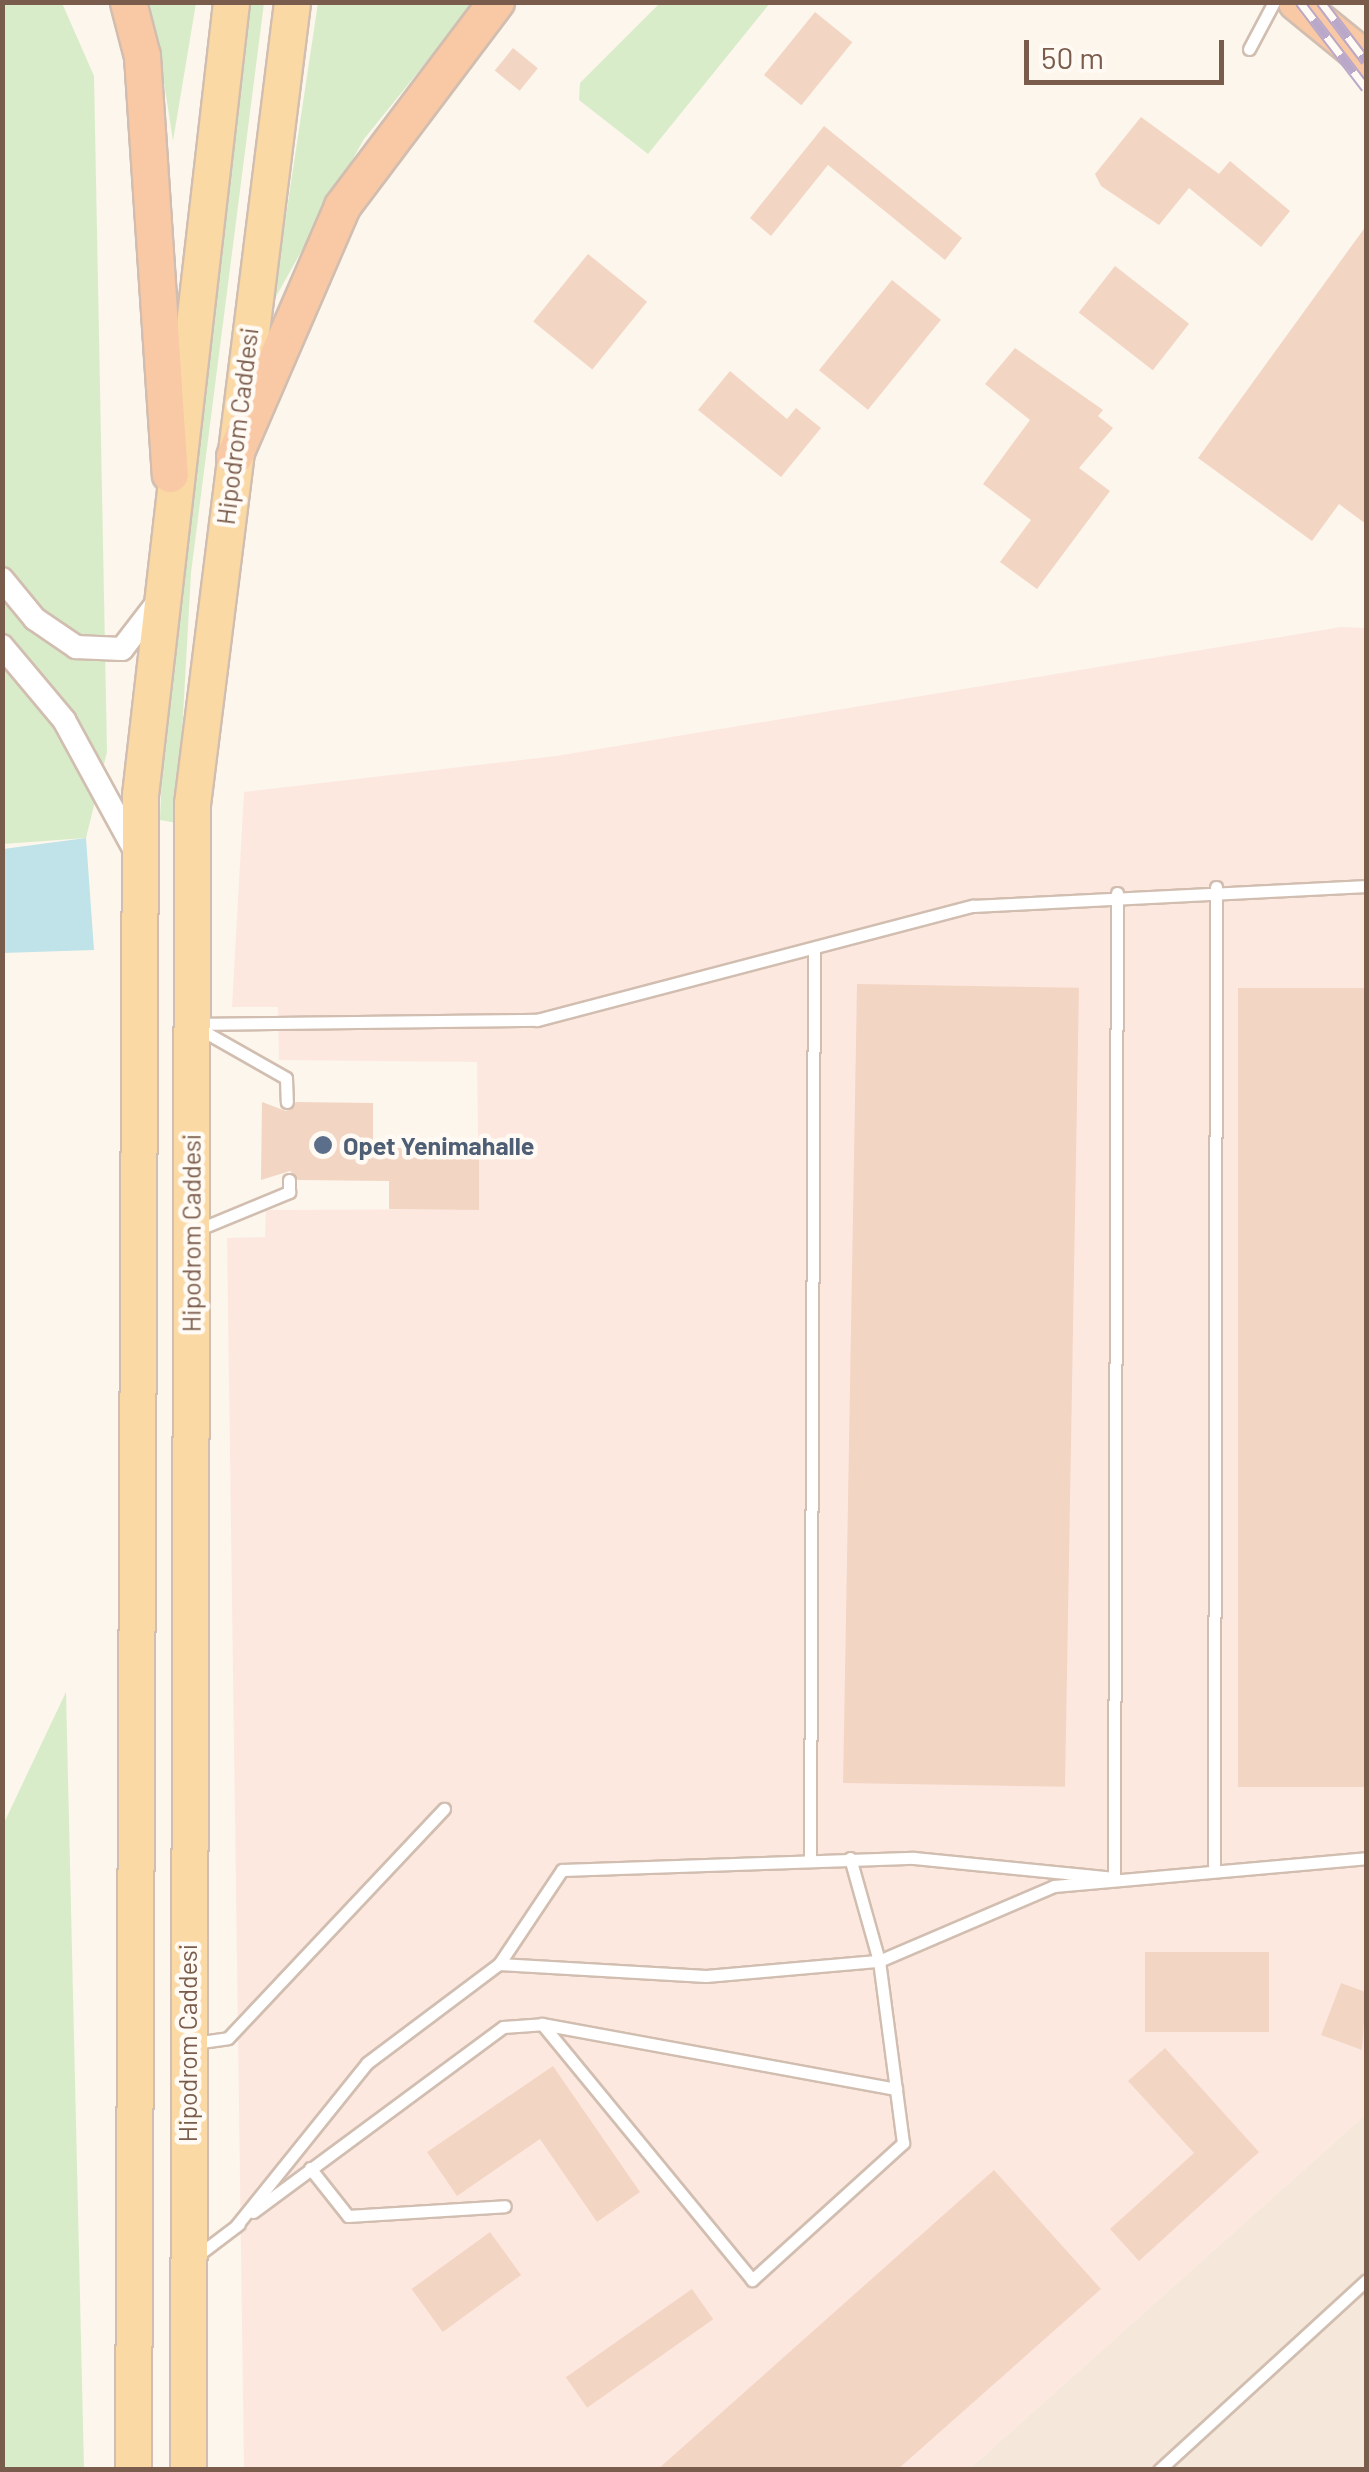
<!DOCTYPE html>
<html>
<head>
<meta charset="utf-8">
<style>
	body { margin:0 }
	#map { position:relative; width:1369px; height:2472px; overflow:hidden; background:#fdf6ec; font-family:Barlow,sans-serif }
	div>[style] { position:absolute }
	.residential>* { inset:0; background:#f5e8da }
	.commercial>* { inset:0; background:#fde8e0 }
	.green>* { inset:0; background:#d8ecc9 }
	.water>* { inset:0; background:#bfe3e8 }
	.building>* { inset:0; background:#f3d5c3; transform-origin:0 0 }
	.roads { filter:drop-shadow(2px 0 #d1beb0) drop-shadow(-2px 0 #d1beb0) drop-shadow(0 2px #d1beb0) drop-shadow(0 -2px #d1beb0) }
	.service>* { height:11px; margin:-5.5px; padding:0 5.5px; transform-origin:5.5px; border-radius:5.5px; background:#fff }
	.minor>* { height:22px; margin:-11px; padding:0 11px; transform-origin:11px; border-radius:11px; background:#fff }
	.primary>* { height:35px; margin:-17.5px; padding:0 17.5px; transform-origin:17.5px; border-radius:17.5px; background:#fbd9a5 }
	.trunk>* { height:35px; margin:-17.5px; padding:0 17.5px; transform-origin:17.5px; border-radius:17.5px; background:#f9c8a4 }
	.rail>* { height:11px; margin-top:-5.5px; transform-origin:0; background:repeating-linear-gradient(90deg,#fffaf3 0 22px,#b9a8c9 0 44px); box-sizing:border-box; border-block:2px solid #b9a8c9 }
	.dots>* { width:28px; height:28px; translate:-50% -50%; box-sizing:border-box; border:5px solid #fffaf3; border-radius:50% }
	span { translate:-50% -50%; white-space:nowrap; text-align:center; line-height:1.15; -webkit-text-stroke:9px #fffaf3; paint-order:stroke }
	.street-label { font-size:25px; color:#7a5c4d }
	.service-label { font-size:25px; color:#4e5e75; font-weight:700 }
	.left { translate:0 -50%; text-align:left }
	.frame { position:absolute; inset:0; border:5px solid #7a5c4d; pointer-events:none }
	.scale { position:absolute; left:1024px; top:40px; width:200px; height:45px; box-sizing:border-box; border:5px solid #7a5c4d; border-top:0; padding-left:12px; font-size:30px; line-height:35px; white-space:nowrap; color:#7a5c4d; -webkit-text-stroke:8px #fffaf3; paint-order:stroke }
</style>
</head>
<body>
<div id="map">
	<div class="residential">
		<div style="clip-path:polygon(1366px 2114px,1366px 2469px,969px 2469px)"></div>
	</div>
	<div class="commercial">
		<div style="clip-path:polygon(1341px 627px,1366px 628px,1366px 2114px,969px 2469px,244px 2469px,227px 1238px,265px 1237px,266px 1210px,479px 1209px,477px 1062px,279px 1060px,278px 1007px,232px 1007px,244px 792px,556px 756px)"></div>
	</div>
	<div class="green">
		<div style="clip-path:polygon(3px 3px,62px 3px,94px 76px,107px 752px,86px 838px,3px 844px)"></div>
		<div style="clip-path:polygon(147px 3px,196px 3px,173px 141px,159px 50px)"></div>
		<div style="clip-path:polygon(248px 3px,264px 3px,191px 573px,177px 823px,160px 820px,164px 710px)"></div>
		<div style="clip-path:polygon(318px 3px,474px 3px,364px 139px,273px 302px)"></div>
		<div style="clip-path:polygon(660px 3px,770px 3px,648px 154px,579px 100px,580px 83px)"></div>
		<div style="clip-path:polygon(66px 1692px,84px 2469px,3px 2469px,3px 1825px)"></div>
	</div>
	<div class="water">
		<div style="clip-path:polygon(86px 838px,94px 950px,3px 953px,3px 849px)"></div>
	</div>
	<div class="building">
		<div style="left:815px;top:12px;width:48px;height:81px;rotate:39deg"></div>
		<div style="left:513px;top:48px;width:32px;height:29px;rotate:39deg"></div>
		<div style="clip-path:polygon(1141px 117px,1219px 174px,1230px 161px,1290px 211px,1261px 247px,1189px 188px,1159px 225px,1101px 186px,1095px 174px)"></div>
		<div style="clip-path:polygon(824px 126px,962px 238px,945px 260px,828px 165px,771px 236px,750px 218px)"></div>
		<div style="clip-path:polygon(1366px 226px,1366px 524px,1339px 504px,1312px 541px,1198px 458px)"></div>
		<div style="left:588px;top:254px;width:76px;height:87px;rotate:39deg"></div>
		<div style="left:1115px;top:266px;width:94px;height:59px;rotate:38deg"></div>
		<div style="left:892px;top:280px;width:63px;height:116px;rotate:39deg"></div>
		<div style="clip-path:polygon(1015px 348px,1103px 410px,1098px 416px,1113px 428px,1079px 468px,1110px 491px,1037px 589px,1000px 562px,1031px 520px,983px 484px,1030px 420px,985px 384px)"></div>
		<div style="clip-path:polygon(730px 371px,787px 419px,796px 408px,821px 428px,781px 477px,698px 410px)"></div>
		<div style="left:857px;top:984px;width:222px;height:799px;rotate:1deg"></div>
		<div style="left:1238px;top:988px;width:128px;height:799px"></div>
		<div style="clip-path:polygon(262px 1102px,286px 1111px,296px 1102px,373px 1103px,373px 1148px,479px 1148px,479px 1210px,389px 1209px,389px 1181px,298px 1180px,290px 1171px,261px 1180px)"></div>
		<div style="left:1145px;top:1952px;width:124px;height:80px"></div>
		<div style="clip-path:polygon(1341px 1983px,1366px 1992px,1362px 2050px,1321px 2035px)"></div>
		<div style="clip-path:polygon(1165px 2048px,1259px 2152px,1139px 2261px,1110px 2229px,1194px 2153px,1128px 2081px)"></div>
		<div style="clip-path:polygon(553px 2066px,640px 2192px,597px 2222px,540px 2139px,457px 2196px,427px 2152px)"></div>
		<div style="clip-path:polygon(994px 2170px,1101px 2289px,897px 2470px,657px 2470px)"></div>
		<div style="left:490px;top:2232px;width:53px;height:97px;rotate:54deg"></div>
		<div style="left:692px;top:2289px;width:37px;height:154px;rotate:55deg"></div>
	</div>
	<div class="roads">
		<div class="service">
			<div style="left:1249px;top:49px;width:53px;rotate:-62deg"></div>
			<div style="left:197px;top:1024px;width:340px;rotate:-0.7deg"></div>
			<div style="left:537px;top:1020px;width:451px;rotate:-14.7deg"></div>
			<div style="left:973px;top:906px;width:394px;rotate:-2.9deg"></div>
			<div style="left:198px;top:1028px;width:101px;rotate:29.6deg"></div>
			<div style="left:286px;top:1078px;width:24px;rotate:88deg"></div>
			<div style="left:197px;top:1230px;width:100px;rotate:-22.4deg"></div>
			<div style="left:289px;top:1192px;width:12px;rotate:-90deg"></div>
			<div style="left:810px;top:1858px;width:906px;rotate:-89.75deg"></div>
			<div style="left:1214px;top:1865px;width:978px;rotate:-89.88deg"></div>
			<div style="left:499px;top:1964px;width:113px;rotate:-56.2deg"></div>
			<div style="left:562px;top:1870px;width:352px;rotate:-2deg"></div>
			<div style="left:914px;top:1858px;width:201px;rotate:5.7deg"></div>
			<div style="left:1114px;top:1878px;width:985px;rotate:-89.83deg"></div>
			<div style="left:542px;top:2024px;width:331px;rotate:50.6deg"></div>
			<div style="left:752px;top:2280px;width:204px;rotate:-42.2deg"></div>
			<div style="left:903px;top:2143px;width:184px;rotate:-97.5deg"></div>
			<div style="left:879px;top:1961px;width:107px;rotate:-105.7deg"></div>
			<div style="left:194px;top:2043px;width:34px;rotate:-8deg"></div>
			<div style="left:228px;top:2038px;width:315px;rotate:-46.7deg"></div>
			<div style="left:310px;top:2168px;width:61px;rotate:51.6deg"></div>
			<div style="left:348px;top:2216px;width:157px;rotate:-3.6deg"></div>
			<div style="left:253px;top:2212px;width:311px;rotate:-36.5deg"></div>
			<div style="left:503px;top:2027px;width:39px;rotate:-4deg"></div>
			<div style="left:542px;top:2024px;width:360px;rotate:10.4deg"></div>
			<div style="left:236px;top:2226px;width:209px;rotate:-51.2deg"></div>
			<div style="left:367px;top:2063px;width:165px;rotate:-36.9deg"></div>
			<div style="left:499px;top:1964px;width:207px;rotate:3.3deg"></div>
			<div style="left:706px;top:1976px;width:174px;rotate:-5deg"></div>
			<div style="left:879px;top:1961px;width:190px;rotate:-23.2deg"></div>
			<div style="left:1054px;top:1886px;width:313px;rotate:-5.1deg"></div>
			<div style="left:194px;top:2258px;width:56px;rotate:-37.1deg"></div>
			<div style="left:1159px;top:2470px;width:281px;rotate:-42.5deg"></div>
		</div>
		<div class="minor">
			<div style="left:2px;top:579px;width:52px;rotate:50.5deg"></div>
			<div style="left:35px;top:619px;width:50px;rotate:34.3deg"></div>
			<div style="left:76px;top:647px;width:46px;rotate:2.5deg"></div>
			<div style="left:122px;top:649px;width:59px;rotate:-52.5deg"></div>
			<div style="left:2px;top:646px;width:97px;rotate:50deg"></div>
			<div style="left:64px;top:720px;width:150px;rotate:61.4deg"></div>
		</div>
		<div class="primary">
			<div style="left:133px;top:2470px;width:1675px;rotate:-89.76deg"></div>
			<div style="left:140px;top:795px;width:798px;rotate:-83.45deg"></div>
			<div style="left:188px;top:2470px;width:1666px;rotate:-89.86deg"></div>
			<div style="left:192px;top:804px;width:808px;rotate:-82.89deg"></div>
		</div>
		<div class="trunk">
			<div style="left:128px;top:2px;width:56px;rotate:75.5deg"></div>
			<div style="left:142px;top:56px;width:419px;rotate:86.2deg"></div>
			<div style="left:1296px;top:2px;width:90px;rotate:39.2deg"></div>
			<div style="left:234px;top:456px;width:272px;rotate:-66.6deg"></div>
			<div style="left:342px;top:206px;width:256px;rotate:-53deg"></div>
		</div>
	</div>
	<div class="rail">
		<div style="left:1300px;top:2px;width:108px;rotate:52.5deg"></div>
		<div style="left:1321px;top:2px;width:74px;rotate:52.7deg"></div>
	</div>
	<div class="dots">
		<div style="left:323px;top:1145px;background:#5c6f8a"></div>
	</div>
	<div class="street-label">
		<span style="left:237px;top:426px;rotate:-83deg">Hipodrom Caddesi</span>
		<span style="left:191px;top:1233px;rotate:-90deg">Hipodrom Caddesi</span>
		<span style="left:187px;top:2043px;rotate:-90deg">Hipodrom Caddesi</span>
	</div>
	<div class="service-label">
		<span class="left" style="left:343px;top:1145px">Opet Yenimahalle</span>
	</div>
	<div class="frame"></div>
	<div class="scale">50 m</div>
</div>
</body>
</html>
